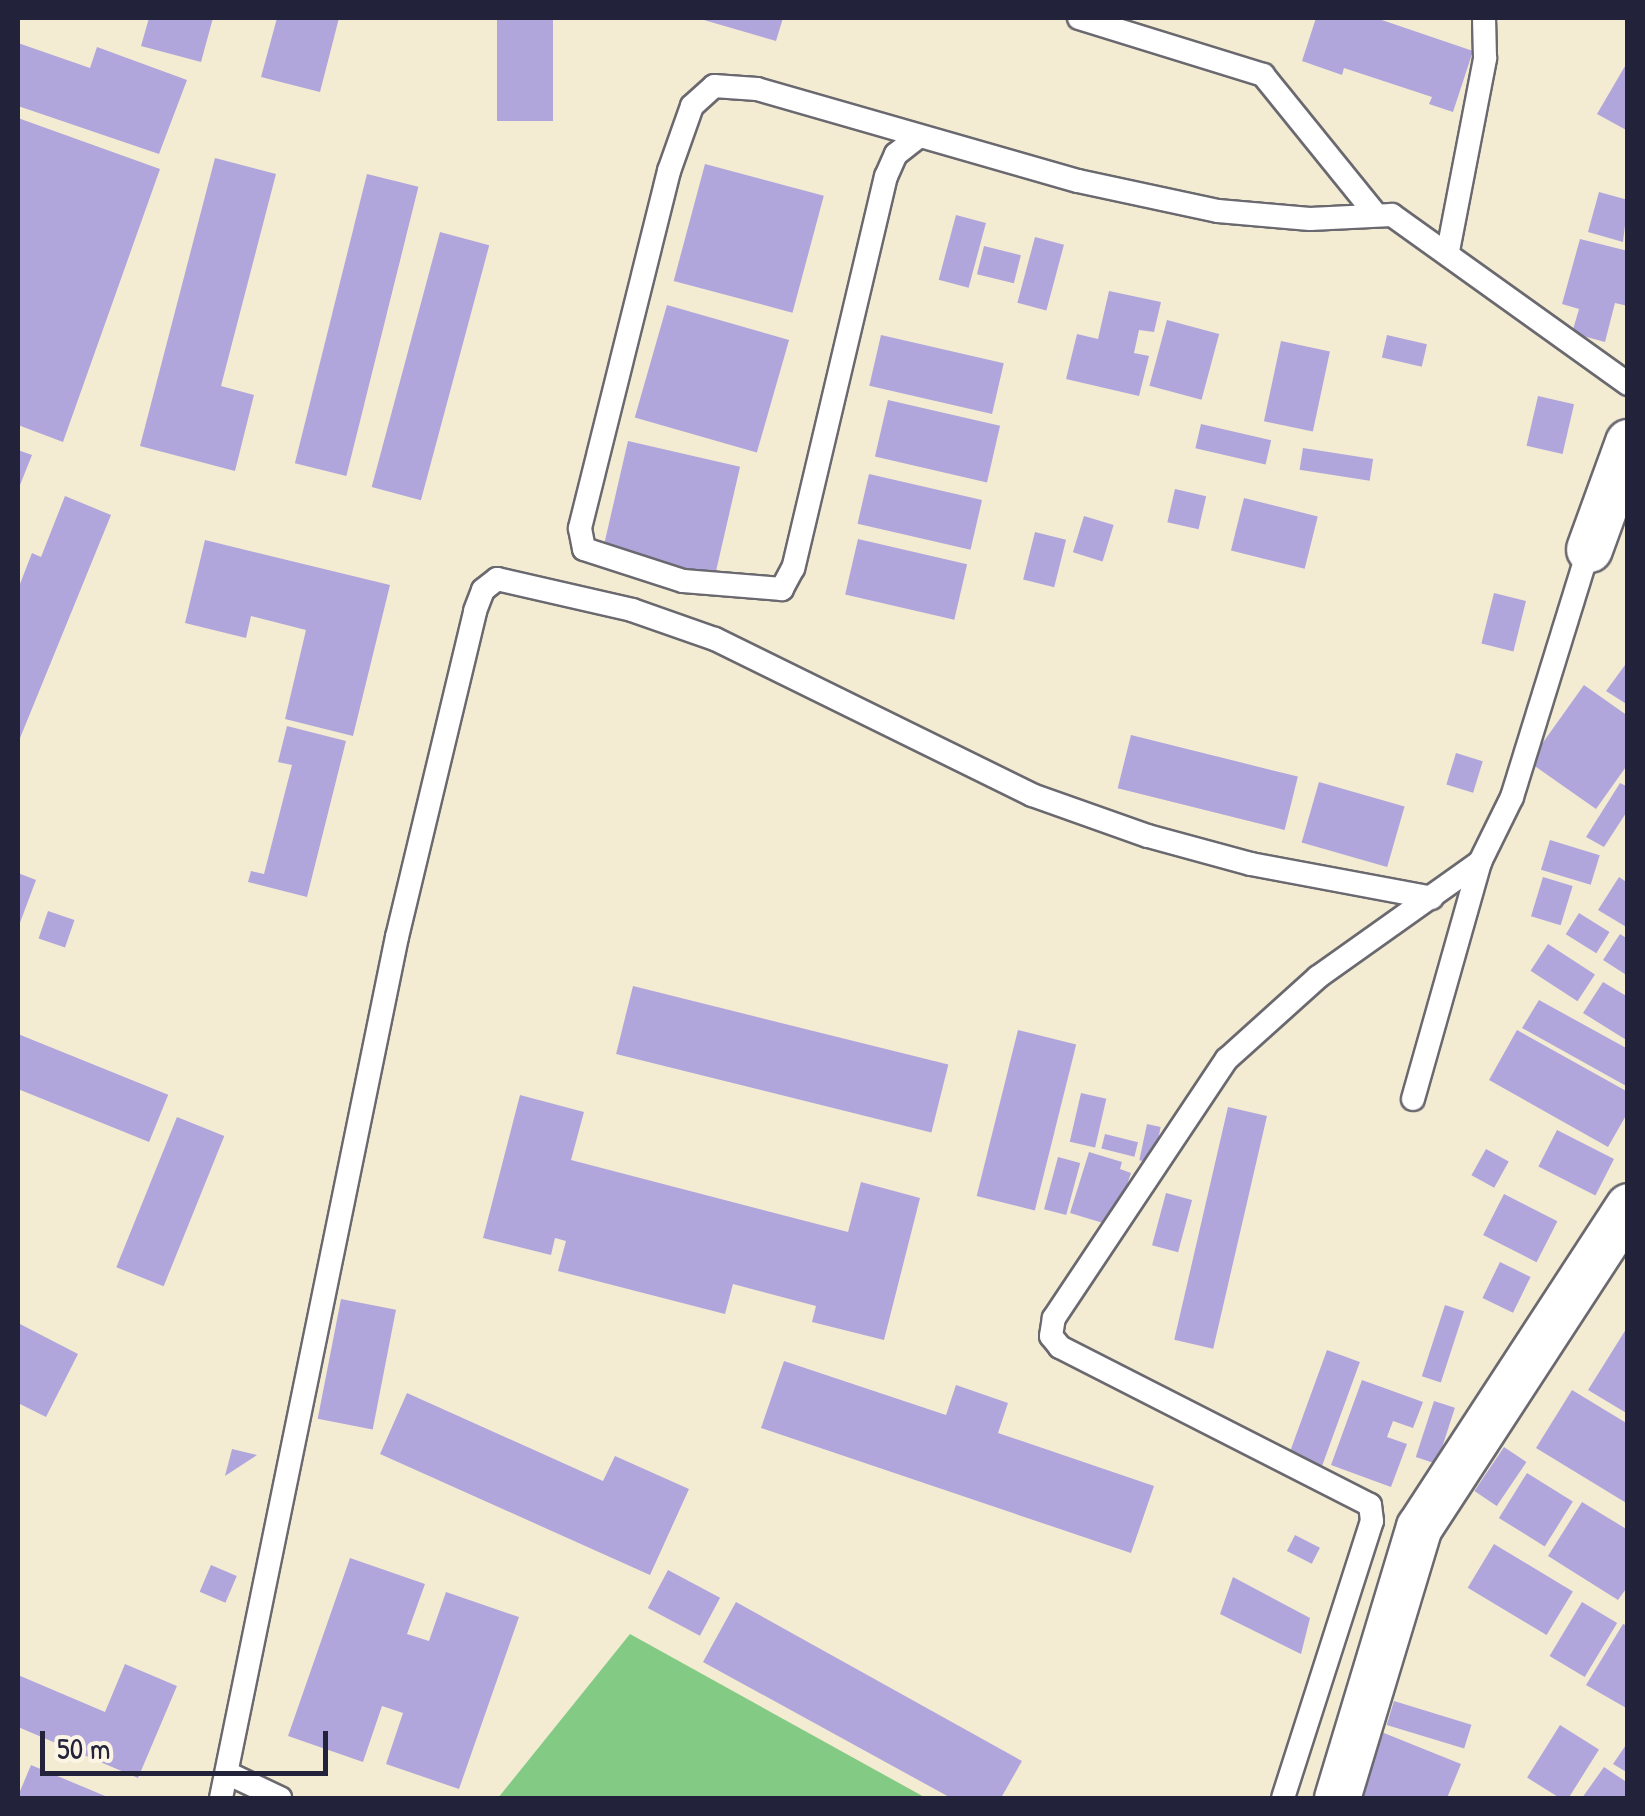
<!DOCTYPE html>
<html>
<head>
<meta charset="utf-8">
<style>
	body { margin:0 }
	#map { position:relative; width:1645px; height:1816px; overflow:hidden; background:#f3ecd3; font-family:"Patrick Hand",sans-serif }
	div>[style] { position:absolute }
	.green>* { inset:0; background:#83ca85 }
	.building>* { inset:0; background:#b1a6dc; transform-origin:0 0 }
	.roads { filter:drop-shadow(2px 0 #6b6970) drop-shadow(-2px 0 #6b6970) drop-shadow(0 2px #6b6970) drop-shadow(0 -2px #6b6970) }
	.lane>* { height:22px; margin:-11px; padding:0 11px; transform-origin:11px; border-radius:11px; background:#fff }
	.street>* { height:45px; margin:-22.5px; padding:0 22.5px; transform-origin:22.5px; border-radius:22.5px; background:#fff }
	span { translate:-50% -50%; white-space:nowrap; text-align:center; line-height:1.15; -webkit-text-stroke:9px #fcf5e5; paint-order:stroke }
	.frame { position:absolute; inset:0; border:20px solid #22223b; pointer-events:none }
	.scale { position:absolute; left:40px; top:1731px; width:288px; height:45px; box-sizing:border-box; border:5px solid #22223b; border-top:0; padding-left:12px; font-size:30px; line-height:35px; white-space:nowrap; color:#22223b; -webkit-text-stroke:8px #fcf5e5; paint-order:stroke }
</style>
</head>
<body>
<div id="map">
	<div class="green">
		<div style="clip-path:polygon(630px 1634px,926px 1798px,498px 1798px)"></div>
	</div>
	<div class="building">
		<div style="clip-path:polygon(149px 18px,213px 18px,201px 62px,141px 46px)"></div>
		<div style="clip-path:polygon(277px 18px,339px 18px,320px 92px,261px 77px)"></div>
		<div style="left:497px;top:18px;width:56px;height:103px"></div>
		<div style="clip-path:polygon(697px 18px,783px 18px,776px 41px)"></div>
		<div style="clip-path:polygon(1316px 18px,1376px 18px,1473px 51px,1453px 112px,1429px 104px,1432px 97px,1344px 68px,1342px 75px,1302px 61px)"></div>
		<div style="clip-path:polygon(18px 43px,90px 68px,97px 47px,187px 80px,159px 154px,18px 106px)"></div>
		<div style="clip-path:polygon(1628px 61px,1628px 131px,1597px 114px)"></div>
		<div style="clip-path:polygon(18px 118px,160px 169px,63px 442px,18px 425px)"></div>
		<div style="clip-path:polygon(215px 158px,276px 174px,221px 386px,254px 395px,235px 471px,140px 446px)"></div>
		<div style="left:705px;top:164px;width:123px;height:121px;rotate:15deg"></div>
		<div style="left:367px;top:174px;width:53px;height:298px;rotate:14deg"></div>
		<div style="clip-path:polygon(1599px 192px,1628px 200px,1623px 242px,1588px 232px)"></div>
		<div style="left:956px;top:215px;width:31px;height:67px;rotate:15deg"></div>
		<div style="left:440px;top:232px;width:51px;height:264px;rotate:15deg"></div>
		<div style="left:1035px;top:237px;width:30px;height:68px;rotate:15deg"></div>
		<div style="clip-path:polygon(1580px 239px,1628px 251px,1628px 306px,1615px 303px,1605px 342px,1572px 333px,1579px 309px,1562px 304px)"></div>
		<div style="left:984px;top:246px;width:38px;height:29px;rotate:14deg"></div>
		<div style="clip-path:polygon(1109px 291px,1161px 302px,1154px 332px,1139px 330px,1134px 353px,1149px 356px,1139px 396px,1066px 379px,1077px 334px,1098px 339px)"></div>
		<div style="left:667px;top:305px;width:127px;height:117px;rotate:16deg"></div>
		<div style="left:1167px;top:320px;width:54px;height:68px;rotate:15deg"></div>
		<div style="left:881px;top:335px;width:126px;height:52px;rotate:13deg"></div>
		<div style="left:1387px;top:335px;width:41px;height:23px;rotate:13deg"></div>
		<div style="left:1281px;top:341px;width:50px;height:82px;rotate:12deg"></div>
		<div style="left:1538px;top:396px;width:37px;height:51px;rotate:13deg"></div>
		<div style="left:888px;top:400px;width:115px;height:58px;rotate:13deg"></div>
		<div style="left:1201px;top:424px;width:72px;height:25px;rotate:13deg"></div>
		<div style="left:628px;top:441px;width:115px;height:125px;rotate:13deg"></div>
		<div style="left:1303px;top:448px;width:71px;height:22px;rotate:9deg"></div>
		<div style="clip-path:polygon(18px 450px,32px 455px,18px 490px)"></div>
		<div style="left:869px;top:474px;width:116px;height:51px;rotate:13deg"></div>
		<div style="left:1175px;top:489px;width:32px;height:34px;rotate:13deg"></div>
		<div style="clip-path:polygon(65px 496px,111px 515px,18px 743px,18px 589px,32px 553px,41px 557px)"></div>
		<div style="left:1244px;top:498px;width:76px;height:54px;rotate:14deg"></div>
		<div style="left:1084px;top:516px;width:31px;height:38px;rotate:17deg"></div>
		<div style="left:1035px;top:532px;width:32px;height:49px;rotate:14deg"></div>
		<div style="left:858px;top:539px;width:112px;height:57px;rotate:13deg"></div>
		<div style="clip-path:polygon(205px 540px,390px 585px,353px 736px,285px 719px,306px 630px,251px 616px,246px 638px,185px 623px)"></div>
		<div style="left:1494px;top:593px;width:33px;height:52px;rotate:14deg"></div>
		<div style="clip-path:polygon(1628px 661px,1628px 705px,1606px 691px)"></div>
		<div style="clip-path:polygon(1584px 685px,1628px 716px,1628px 764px,1596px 809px,1529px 762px)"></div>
		<div style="clip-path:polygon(287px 726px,346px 741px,307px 897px,248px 882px,251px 871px,264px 874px,292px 765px,278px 762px)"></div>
		<div style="left:1131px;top:735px;width:172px;height:55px;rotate:14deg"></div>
		<div style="left:1456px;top:753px;width:28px;height:33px;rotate:17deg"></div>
		<div style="left:1319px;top:782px;width:89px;height:63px;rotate:16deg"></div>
		<div style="clip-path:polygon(1620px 783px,1628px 787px,1628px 810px,1604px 847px,1586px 837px)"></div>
		<div style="left:1550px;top:840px;width:52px;height:31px;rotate:17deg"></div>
		<div style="clip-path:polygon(18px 873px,36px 880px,18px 928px)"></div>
		<div style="left:1543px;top:877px;width:31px;height:41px;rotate:17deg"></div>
		<div style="clip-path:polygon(1619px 877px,1628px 883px,1628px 928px,1598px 910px)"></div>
		<div style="left:48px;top:911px;width:28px;height:29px;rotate:19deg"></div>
		<div style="left:1579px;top:913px;width:36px;height:25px;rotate:32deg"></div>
		<div style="clip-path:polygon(1620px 934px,1628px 939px,1628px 976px,1603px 960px)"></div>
		<div style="left:1548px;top:944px;width:56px;height:32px;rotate:33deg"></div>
		<div style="clip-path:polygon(1603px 982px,1628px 997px,1628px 1041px,1583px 1013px)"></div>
		<div style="left:633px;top:986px;width:325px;height:70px;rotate:14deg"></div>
		<div style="clip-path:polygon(1539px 1000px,1628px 1049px,1628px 1087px,1522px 1028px)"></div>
		<div style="left:1018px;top:1030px;width:60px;height:171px;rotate:14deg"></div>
		<div style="clip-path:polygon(1517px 1030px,1628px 1092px,1628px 1112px,1608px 1147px,1489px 1080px)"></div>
		<div style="left:18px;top:1034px;width:162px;height:51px;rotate:22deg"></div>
		<div style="left:1081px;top:1093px;width:26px;height:50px;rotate:13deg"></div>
		<div style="clip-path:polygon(520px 1095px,584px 1112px,571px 1160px,848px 1232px,861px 1182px,920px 1198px,884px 1340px,812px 1322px,816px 1306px,733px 1284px,725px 1314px,558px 1271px,566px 1241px,555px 1238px,551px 1255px,483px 1238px)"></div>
		<div style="left:1228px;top:1107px;width:40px;height:239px;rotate:13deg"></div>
		<div style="left:177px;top:1117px;width:51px;height:162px;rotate:22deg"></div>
		<div style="left:1147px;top:1124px;width:14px;height:37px;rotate:12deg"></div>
		<div style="left:1557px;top:1130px;width:64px;height:41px;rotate:27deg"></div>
		<div style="left:1105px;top:1134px;width:34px;height:15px;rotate:14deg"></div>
		<div style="left:1486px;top:1149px;width:26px;height:30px;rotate:29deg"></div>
		<div style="clip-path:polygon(1089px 1152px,1122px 1162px,1120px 1169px,1131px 1173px,1113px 1226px,1070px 1213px)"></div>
		<div style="left:1058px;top:1157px;width:23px;height:54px;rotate:15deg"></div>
		<div style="left:1166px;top:1193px;width:27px;height:54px;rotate:15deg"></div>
		<div style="left:1504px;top:1194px;width:60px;height:46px;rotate:27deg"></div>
		<div style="left:1500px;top:1262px;width:34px;height:40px;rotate:26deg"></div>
		<div style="left:341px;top:1299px;width:56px;height:122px;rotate:11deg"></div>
		<div style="left:1445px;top:1305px;width:20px;height:75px;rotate:18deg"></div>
		<div style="clip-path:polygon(18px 1323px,78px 1354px,46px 1417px,18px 1403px)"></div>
		<div style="clip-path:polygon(1628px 1326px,1628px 1414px,1588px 1390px)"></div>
		<div style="left:1327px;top:1350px;width:35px;height:113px;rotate:20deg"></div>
		<div style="clip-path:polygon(784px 1361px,946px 1415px,956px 1385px,1008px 1403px,998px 1433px,1154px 1486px,1131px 1553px,761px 1428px)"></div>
		<div style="clip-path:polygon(1362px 1380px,1423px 1402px,1413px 1428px,1393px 1421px,1387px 1437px,1407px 1444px,1391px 1487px,1331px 1465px)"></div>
		<div style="clip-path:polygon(1572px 1390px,1628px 1424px,1628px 1504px,1536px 1448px)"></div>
		<div style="clip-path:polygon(407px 1393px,603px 1481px,615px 1456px,689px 1489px,650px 1575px,380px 1454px)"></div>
		<div style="left:1434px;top:1401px;width:22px;height:59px;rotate:18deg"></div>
		<div style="left:1504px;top:1447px;width:27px;height:53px;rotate:34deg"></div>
		<div style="clip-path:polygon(232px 1449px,257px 1455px,225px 1476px)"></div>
		<div style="left:1527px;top:1473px;width:54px;height:53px;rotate:32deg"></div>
		<div style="clip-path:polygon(1582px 1502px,1628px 1530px,1628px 1586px,1618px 1600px,1548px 1556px)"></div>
		<div style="left:1295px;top:1535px;width:28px;height:18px;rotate:27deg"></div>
		<div style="left:1494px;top:1544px;width:92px;height:51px;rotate:31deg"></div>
		<div style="clip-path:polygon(350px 1558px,425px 1584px,407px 1634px,429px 1641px,446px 1592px,519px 1617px,459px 1789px,386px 1764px,403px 1713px,382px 1706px,363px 1762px,288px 1736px)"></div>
		<div style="left:211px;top:1565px;width:28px;height:29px;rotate:23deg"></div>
		<div style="left:668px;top:1570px;width:59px;height:43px;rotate:28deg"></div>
		<div style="clip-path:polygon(1233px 1577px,1310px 1618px,1301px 1654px,1220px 1614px)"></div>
		<div style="clip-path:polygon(736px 1602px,1022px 1761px,1001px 1798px,951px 1798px,703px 1662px)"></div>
		<div style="left:1582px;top:1602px;width:41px;height:63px;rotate:31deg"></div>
		<div style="clip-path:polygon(1623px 1624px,1628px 1626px,1628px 1709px,1586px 1685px)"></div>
		<div style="clip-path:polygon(125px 1664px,177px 1686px,138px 1778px,18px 1727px,18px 1675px,105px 1712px)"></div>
		<div style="left:1394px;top:1701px;width:81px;height:25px;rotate:17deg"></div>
		<div style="left:1560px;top:1725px;width:46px;height:62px;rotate:32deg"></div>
		<div style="clip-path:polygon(1374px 1729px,1461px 1764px,1447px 1798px,1346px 1798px)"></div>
		<div style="clip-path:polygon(1628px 1742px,1628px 1773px,1613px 1764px)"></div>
		<div style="clip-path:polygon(31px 1765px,110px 1798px,18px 1796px)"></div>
		<div style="clip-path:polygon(1604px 1767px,1628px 1783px,1628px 1798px,1582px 1798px)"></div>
	</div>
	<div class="roads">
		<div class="lane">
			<div style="left:1079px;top:18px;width:193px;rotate:17.2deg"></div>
			<div style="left:1263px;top:75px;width:176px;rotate:51deg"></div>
			<div style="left:918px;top:137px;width:28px;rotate:142deg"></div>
			<div style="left:896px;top:154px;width:24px;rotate:114deg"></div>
			<div style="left:886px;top:176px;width:403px;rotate:103.3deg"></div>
			<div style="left:793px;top:568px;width:24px;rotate:118deg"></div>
			<div style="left:782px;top:589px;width:99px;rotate:-175.4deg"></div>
			<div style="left:683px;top:581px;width:104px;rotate:-162.1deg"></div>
			<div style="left:584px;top:549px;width:21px;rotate:-101deg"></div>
			<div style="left:580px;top:528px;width:368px;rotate:-76deg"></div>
			<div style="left:669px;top:171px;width:69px;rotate:-70.5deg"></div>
			<div style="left:692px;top:106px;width:30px;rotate:-42deg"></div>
			<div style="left:714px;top:86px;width:43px;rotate:4deg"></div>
			<div style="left:757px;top:89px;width:334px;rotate:16deg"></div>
			<div style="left:1078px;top:181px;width:143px;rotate:12.1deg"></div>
			<div style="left:1218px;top:211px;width:92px;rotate:5deg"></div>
			<div style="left:1310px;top:219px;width:82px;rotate:-2.8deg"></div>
			<div style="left:1392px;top:215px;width:290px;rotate:35.6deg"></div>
			<div style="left:1448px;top:251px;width:197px;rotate:-79.1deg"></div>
			<div style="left:1485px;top:58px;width:40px;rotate:-91.4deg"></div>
			<div style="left:1413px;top:1099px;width:246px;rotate:-74.2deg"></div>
			<div style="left:227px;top:1773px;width:59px;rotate:25.3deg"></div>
			<div style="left:221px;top:1798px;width:879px;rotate:-78.45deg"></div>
			<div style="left:397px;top:937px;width:335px;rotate:-76.5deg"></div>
			<div style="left:475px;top:611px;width:22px;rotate:-69deg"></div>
			<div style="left:483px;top:590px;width:18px;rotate:-38deg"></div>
			<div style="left:497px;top:579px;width:139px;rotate:12.9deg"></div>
			<div style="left:632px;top:610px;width:88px;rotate:19.3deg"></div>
			<div style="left:715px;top:639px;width:353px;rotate:26.2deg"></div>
			<div style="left:1032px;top:795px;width:123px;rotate:19.5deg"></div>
			<div style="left:1148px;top:836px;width:107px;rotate:15.2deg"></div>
			<div style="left:1251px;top:864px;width:184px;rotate:10.6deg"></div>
			<div style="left:1283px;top:1798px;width:291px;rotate:-72.2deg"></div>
			<div style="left:1372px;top:1521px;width:16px;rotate:-97deg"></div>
			<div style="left:1370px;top:1505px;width:348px;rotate:-153deg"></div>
			<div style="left:1060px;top:1347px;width:14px;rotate:-129deg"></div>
			<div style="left:1051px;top:1336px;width:18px;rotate:-81deg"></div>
			<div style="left:1054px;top:1318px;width:311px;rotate:-56.3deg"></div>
			<div style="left:1227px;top:1059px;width:122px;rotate:-42deg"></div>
			<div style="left:1318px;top:977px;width:199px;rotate:-35.4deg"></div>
			<div style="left:1480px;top:862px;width:72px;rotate:-63.8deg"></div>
			<div style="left:1512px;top:797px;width:260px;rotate:-72.8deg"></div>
		</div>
		<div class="street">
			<div style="left:1589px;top:549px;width:114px;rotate:-70deg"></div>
			<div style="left:1337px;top:1798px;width:283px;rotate:-73.2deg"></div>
			<div style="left:1419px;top:1527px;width:383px;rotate:-56.9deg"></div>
		</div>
	</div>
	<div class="frame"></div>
	<div class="scale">50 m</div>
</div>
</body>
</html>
